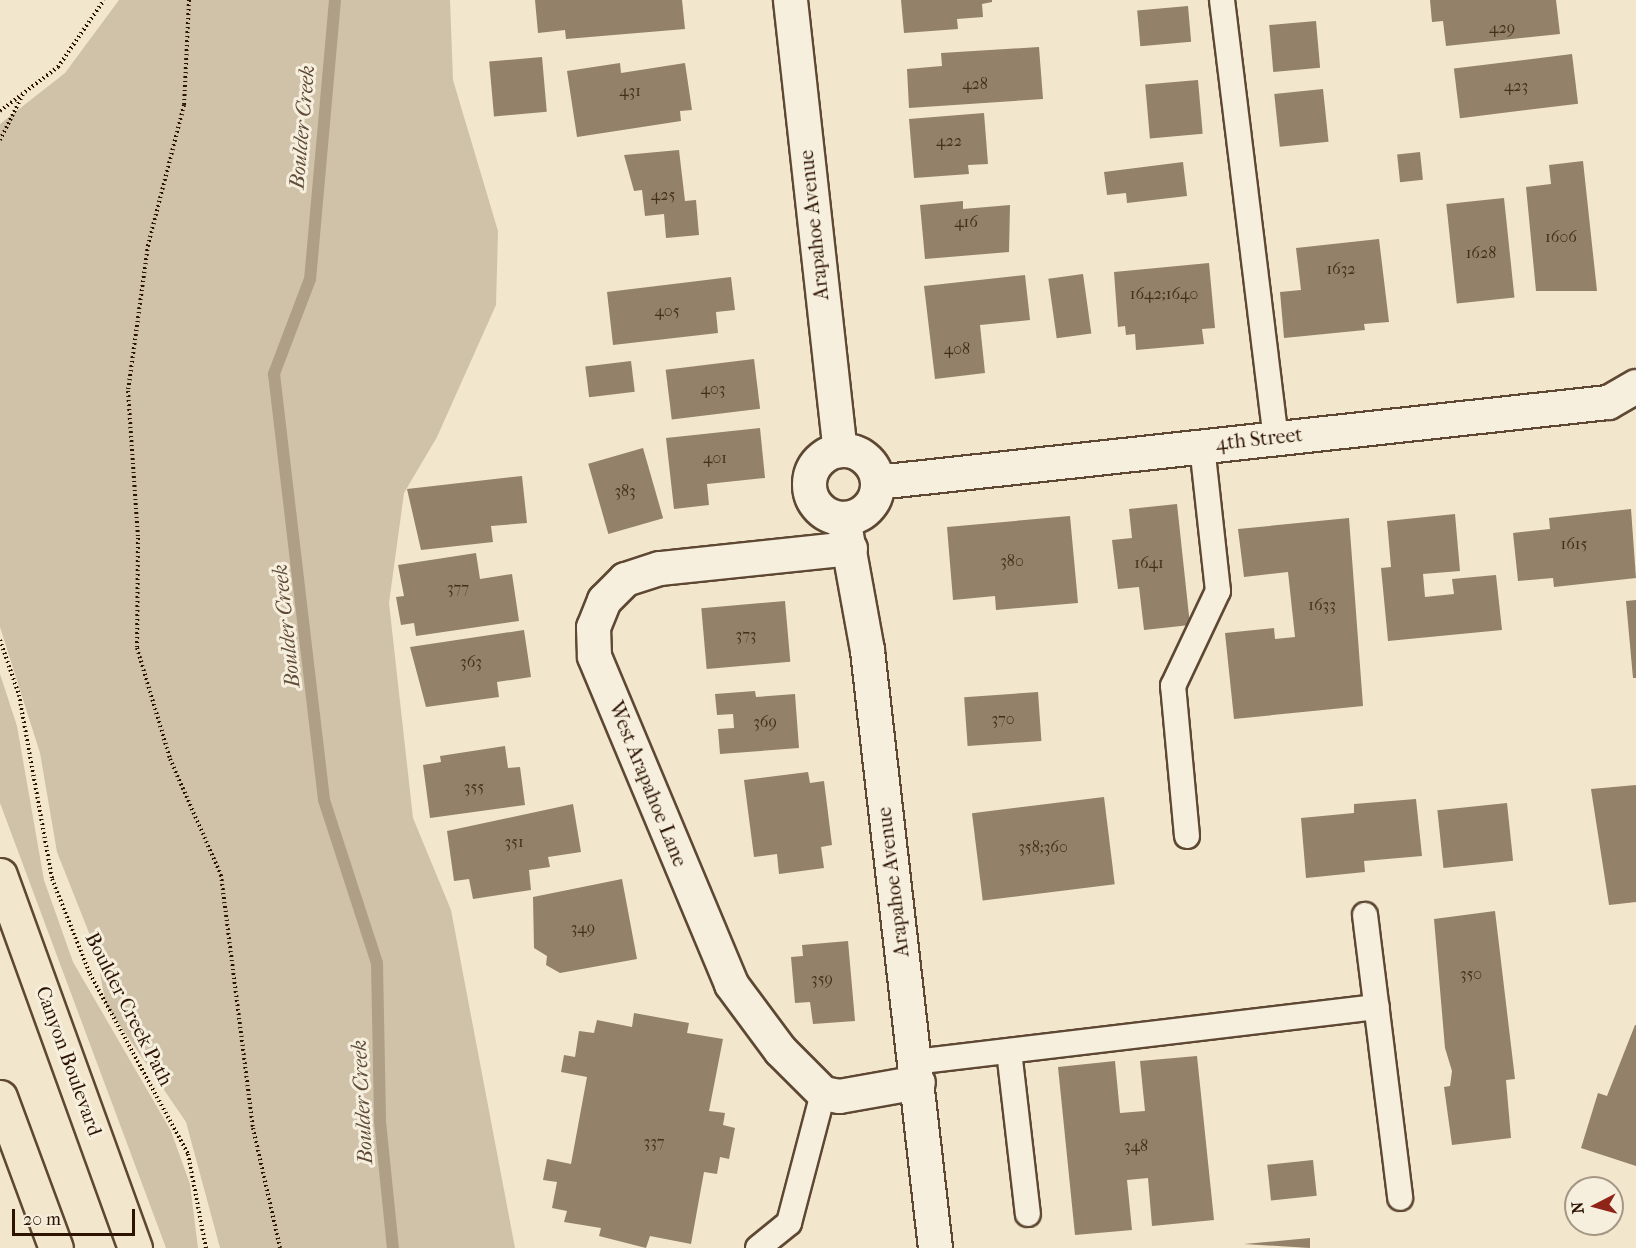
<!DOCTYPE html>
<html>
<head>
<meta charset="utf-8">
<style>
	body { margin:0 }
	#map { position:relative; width:1636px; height:1248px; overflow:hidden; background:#f2e6cc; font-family:"IM FELL French Canon",serif }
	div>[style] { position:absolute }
	.green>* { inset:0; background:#d0c2a9 }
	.stream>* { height:12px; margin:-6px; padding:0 6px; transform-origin:6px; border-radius:6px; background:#af9f87 }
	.building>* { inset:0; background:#93816a; transform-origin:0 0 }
	.path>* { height:4px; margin-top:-2px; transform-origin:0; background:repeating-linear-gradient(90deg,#2c1400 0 1.5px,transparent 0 4.5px) }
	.roads { filter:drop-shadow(2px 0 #5e4833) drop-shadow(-2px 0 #5e4833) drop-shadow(0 2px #5e4833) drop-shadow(0 -2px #5e4833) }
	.lane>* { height:24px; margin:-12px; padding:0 12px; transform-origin:12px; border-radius:12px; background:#f7efde }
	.street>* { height:33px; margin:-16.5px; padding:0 16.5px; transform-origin:16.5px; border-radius:16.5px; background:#f7efde }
	.street>.ring { margin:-16.5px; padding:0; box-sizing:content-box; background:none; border:33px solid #f7efde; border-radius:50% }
	.primary>* { height:33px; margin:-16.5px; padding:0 16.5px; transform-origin:16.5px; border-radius:16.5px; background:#f2e6cc }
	span { translate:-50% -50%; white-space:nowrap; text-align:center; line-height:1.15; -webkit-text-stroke:6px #f7efde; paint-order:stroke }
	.number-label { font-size:16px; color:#462f1a }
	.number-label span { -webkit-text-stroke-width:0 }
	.street-label { font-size:20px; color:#2c1400 }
	.water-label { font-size:21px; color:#604c36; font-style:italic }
	.north { position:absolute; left:1564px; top:1176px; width:60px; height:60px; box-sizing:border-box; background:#f7efde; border:2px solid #a69785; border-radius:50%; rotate:264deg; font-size:16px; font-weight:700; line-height:24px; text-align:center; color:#2c1400 }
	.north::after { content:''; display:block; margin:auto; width:21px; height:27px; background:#8f2418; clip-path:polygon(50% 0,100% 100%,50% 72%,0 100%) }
	.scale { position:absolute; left:12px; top:1209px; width:123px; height:27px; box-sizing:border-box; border:3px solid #2c1400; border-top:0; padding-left:8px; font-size:18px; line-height:21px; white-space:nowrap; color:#2c1400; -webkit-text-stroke:4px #f7efde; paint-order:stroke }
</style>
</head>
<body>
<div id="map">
	<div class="green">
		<div style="clip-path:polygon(119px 0,450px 0,453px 80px,498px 231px,496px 305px,437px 437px,404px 493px,389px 603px,413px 818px,451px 910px,515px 1248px,220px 1248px,186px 1122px,106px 1005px,95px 948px,57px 852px,40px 753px,0 627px,0 124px,65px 73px)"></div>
		<div style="clip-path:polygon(0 674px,17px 726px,44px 880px,73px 962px,171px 1131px,190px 1184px,198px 1248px,166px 1248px,0 803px)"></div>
	</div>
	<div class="stream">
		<div style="left:335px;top:0;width:280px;rotate:95.1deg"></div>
		<div style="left:310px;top:279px;width:102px;rotate:110.8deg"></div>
		<div style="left:274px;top:374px;width:429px;rotate:83.3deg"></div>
		<div style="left:324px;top:800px;width:171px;rotate:72deg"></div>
		<div style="left:377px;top:963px;width:158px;rotate:88.9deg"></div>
		<div style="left:380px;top:1121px;width:128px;rotate:84.2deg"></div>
	</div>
	<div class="building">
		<div style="clip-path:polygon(535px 0,682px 0,685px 29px,566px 39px,565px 30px,538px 33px)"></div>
		<div style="clip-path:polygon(901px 0,992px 0,992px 2px,982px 4px,983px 17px,957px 19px,958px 29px,904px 33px)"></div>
		<div style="clip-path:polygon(1430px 0,1556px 0,1560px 34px,1446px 46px,1443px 21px,1432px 22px)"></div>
		<div style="left:1188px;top:6px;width:36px;height:51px;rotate:85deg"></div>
		<div style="left:1316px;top:21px;width:47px;height:47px;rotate:85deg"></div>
		<div style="clip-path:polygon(1039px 47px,1043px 99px,909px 108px,907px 69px,942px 66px,941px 53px)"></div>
		<div style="left:1572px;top:54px;width:50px;height:119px;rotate:83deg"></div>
		<div style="left:542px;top:57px;width:55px;height:53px;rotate:85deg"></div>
		<div style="clip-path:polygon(620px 63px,621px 73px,685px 63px,692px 110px,680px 111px,681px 121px,577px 137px,567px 71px)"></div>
		<div style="left:1198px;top:80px;width:54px;height:53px;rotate:85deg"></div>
		<div style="left:1323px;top:89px;width:53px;height:49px;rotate:84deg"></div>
		<div style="clip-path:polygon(984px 113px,988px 164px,968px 165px,969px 174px,914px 178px,909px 119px)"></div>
		<div style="clip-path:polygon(679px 150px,685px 201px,696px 200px,699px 235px,666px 238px,664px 214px,645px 216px,642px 190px,634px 191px,624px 155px)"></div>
		<div style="left:1420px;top:152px;width:28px;height:23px;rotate:84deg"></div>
		<div style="clip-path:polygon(1583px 161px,1597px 291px,1536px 291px,1526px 187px,1551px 184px,1549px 165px)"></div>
		<div style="clip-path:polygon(1183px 162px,1187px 196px,1127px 203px,1126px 193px,1107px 195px,1104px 172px)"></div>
		<div style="left:1504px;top:198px;width:100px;height:58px;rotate:84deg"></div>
		<div style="clip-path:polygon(963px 201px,963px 209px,1010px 205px,1009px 252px,925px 259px,920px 205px)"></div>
		<div style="clip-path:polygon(1379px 239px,1389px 322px,1364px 324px,1365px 330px,1284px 338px,1280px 292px,1301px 290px,1296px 248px)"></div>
		<div style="clip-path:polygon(1209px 263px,1215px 328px,1202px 329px,1204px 344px,1136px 350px,1135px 334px,1126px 335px,1125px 326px,1118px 327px,1114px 272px)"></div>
		<div style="left:1083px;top:274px;width:60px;height:35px;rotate:82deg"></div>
		<div style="clip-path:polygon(1025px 275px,1030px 320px,980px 325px,985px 373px,935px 379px,924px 286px)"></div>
		<div style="clip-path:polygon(731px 277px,735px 310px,716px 312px,718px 333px,613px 345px,607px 292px)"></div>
		<div style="left:754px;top:359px;width:50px;height:89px;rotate:83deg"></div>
		<div style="left:631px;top:361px;width:31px;height:46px;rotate:83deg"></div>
		<div style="clip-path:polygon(760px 428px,765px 478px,707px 484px,709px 505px,674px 509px,666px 438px)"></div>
		<div style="left:643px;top:448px;width:73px;height:57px;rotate:74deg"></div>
		<div style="clip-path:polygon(522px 476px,527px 523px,491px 526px,493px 542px,421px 550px,407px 489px)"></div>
		<div style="clip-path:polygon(1177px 504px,1190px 625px,1144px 630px,1139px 587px,1118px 589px,1112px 540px,1132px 538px,1129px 509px)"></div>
		<div style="clip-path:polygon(1631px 509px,1636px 578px,1554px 587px,1553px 578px,1518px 581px,1513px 533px,1550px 529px,1549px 518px)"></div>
		<div style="clip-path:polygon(1455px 514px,1460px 571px,1423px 574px,1425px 597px,1454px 594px,1452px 579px,1496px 575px,1502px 630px,1388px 641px,1381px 568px,1391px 567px,1387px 521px)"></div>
		<div style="clip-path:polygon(1070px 516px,1078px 603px,996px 610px,995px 596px,953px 600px,947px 527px)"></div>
		<div style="clip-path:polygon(1349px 518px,1363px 706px,1234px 719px,1225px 633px,1274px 628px,1275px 639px,1295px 637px,1288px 572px,1244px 577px,1238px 529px)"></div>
		<div style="clip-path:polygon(476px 553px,480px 579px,512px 574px,519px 621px,416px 636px,414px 623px,401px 625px,396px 597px,404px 596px,398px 565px)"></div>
		<div style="clip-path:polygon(1636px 600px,1636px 678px,1633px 678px,1626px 601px)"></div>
		<div style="left:785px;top:601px;width:61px;height:84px;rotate:85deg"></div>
		<div style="clip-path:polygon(524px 630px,531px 677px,497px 682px,499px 697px,426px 707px,410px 647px)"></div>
		<div style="clip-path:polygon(755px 691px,756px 697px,795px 694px,799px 748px,720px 754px,718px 729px,734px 728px,733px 714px,717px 715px,715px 694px)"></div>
		<div style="left:1038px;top:692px;width:49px;height:74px;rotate:86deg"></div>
		<div style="clip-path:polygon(505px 746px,508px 768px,520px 767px,525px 805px,430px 818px,423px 765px,441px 762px,440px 756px)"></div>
		<div style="clip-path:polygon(808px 772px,810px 783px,824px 781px,832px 845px,821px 847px,824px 868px,779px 874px,777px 854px,754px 857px,744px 780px)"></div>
		<div style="clip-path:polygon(1636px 785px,1636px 902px,1609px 905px,1591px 789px)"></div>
		<div style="left:1104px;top:797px;width:88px;height:133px;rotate:83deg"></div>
		<div style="clip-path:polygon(1416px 799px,1422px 856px,1364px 861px,1365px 872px,1306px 878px,1301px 818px,1354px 813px,1354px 804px)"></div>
		<div style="left:1507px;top:803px;width:58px;height:70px;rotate:84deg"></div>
		<div style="clip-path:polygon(573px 804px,581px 852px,548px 857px,550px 867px,529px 870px,531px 890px,473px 899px,469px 879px,454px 881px,447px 831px)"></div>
		<div style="clip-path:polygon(622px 879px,637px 959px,560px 973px,546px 965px,547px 956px,534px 948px,533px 897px)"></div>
		<div style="clip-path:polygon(1495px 911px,1515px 1079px,1506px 1080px,1511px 1138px,1452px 1145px,1444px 1087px,1450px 1086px,1452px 1071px,1445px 1048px,1434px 919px)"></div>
		<div style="clip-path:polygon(848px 941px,855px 1021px,813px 1024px,810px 1002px,795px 1003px,791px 957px,803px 956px,802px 945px)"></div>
		<div style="clip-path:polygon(634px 1013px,689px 1023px,687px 1033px,723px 1039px,709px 1111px,725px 1113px,723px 1125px,735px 1128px,729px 1159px,720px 1157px,717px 1174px,704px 1172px,691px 1244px,650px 1236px,646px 1248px,599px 1236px,601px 1228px,564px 1222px,567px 1211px,552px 1208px,557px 1182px,543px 1180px,547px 1159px,571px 1164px,587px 1077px,561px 1072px,564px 1055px,575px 1057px,579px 1031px,594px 1033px,597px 1020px,632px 1027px)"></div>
		<div style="clip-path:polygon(1635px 1025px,1636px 1025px,1636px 1166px,1581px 1148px,1598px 1093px,1607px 1096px)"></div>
		<div style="clip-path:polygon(1197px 1056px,1214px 1220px,1152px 1226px,1148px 1178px,1127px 1180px,1132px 1230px,1075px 1235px,1058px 1067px,1115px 1061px,1120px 1113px,1145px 1111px,1140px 1061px)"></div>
		<div style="left:1313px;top:1160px;width:36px;height:46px;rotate:84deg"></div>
		<div style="clip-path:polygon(1310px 1238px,1310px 1248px,1244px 1244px)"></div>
	</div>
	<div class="path">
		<div style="left:189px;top:0;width:105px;rotate:92.7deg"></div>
		<div style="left:184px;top:105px;width:145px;rotate:104.4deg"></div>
		<div style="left:148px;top:245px;width:147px;rotate:97.8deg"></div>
		<div style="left:128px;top:391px;width:147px;rotate:86.1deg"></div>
		<div style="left:138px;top:538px;width:110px;rotate:90.5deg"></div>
		<div style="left:137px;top:648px;width:116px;rotate:73.4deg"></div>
		<div style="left:170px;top:759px;width:127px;rotate:66.3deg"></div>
		<div style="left:221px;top:875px;width:255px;rotate:82.8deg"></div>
		<div style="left:253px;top:1128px;width:123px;rotate:77.3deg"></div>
		<div style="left:0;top:111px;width:73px;rotate:-37.2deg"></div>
		<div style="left:58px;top:67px;width:81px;rotate:-55.5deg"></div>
		<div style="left:0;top:140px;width:51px;rotate:-63.4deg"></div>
		<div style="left:0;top:640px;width:58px;rotate:70.9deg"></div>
		<div style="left:19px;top:695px;width:187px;rotate:79.8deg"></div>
		<div style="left:52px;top:879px;width:102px;rotate:68.2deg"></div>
		<div style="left:90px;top:974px;width:205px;rotate:61.4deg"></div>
		<div style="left:188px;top:1154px;width:96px;rotate:79.2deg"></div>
	</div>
	<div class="roads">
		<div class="lane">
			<div style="left:1222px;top:0;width:440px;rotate:83deg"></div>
			<div style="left:1187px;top:836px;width:151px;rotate:-95.3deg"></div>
			<div style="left:1173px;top:686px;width:105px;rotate:-64.7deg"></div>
			<div style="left:1218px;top:591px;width:147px;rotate:-96.3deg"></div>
			<div style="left:1365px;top:915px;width:285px;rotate:82.9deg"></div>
			<div style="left:1009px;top:1051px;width:164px;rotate:83.4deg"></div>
			<div style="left:915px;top:1062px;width:465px;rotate:-6.8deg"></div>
			<div style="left:758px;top:1248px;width:40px;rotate:-39deg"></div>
			<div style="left:789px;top:1223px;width:134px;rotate:-75.3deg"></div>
		</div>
		<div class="street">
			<div style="left:790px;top:0;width:453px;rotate:83.7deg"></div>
			<div class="ring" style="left:809px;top:450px;width:35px;height:35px"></div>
			<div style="left:877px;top:482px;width:735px;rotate:-6.25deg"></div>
			<div style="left:1608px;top:402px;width:32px;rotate:-30deg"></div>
			<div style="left:843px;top:518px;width:134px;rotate:79.7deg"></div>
			<div style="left:867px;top:650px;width:602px;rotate:83.51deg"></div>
			<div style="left:850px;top:548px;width:192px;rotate:174deg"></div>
			<div style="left:659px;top:568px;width:36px;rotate:162deg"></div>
			<div style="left:625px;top:579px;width:30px;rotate:135deg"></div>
			<div style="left:604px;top:600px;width:29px;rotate:112deg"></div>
			<div style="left:593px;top:627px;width:29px;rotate:88deg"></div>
			<div style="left:594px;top:656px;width:355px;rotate:67.3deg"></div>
			<div style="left:731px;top:984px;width:82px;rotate:53.4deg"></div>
			<div style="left:780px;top:1050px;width:61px;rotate:45deg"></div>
			<div style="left:823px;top:1093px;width:16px;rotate:11deg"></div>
			<div style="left:839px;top:1096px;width:80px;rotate:-10deg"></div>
		</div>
		<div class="primary">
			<div style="left:0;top:875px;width:397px;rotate:70.1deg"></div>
			<div style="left:0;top:1097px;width:161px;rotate:69.7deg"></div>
		</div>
	</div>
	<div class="number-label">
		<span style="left:1502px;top:28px">429</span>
		<span style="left:975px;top:84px">428</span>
		<span style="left:1516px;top:86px">423</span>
		<span style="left:630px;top:91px">431</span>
		<span style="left:949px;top:141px">422</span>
		<span style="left:663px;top:195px">425</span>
		<span style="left:966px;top:222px">416</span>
		<span style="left:1561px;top:237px">1606</span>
		<span style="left:1481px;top:253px">1628</span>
		<span style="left:1341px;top:269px">1632</span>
		<span style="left:1164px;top:294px">1642;1640</span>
		<span style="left:667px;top:311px">405</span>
		<span style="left:957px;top:349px">408</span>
		<span style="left:713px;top:389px">403</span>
		<span style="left:715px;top:458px">401</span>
		<span style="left:625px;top:491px">383</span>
		<span style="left:1574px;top:544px">1615</span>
		<span style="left:1012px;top:561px">380</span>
		<span style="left:1149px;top:563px">1641</span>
		<span style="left:458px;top:588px">377</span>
		<span style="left:1322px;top:605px">1633</span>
		<span style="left:746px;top:635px">373</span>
		<span style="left:471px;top:662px">363</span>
		<span style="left:1003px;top:719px">370</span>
		<span style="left:765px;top:722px">369</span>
		<span style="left:474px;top:787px">355</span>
		<span style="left:514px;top:842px">351</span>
		<span style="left:1043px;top:847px">358;360</span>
		<span style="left:583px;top:928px">349</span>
		<span style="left:1471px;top:974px">350</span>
		<span style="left:822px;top:979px">359</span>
		<span style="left:654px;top:1142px">337</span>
		<span style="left:1136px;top:1146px">348</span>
	</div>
	<div class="street-label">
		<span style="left:814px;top:225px;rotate:-96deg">Arapahoe Avenue</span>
		<span style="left:1259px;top:439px;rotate:-6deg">4th Street</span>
		<span style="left:648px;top:784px;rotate:68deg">West Arapahoe Lane</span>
		<span style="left:893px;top:882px;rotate:-97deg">Arapahoe Avenue</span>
		<span style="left:129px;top:1009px;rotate:63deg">Boulder Creek Path</span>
		<span style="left:69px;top:1061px;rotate:70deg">Canyon Boulevard</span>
	</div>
	<div class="water-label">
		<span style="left:302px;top:127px;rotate:-85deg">Boulder Creek</span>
		<span style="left:286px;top:626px;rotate:-96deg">Boulder Creek</span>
		<span style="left:362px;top:1102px;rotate:-93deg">Boulder Creek</span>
	</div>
	<div class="north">N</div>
	<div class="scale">20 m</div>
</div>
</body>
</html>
